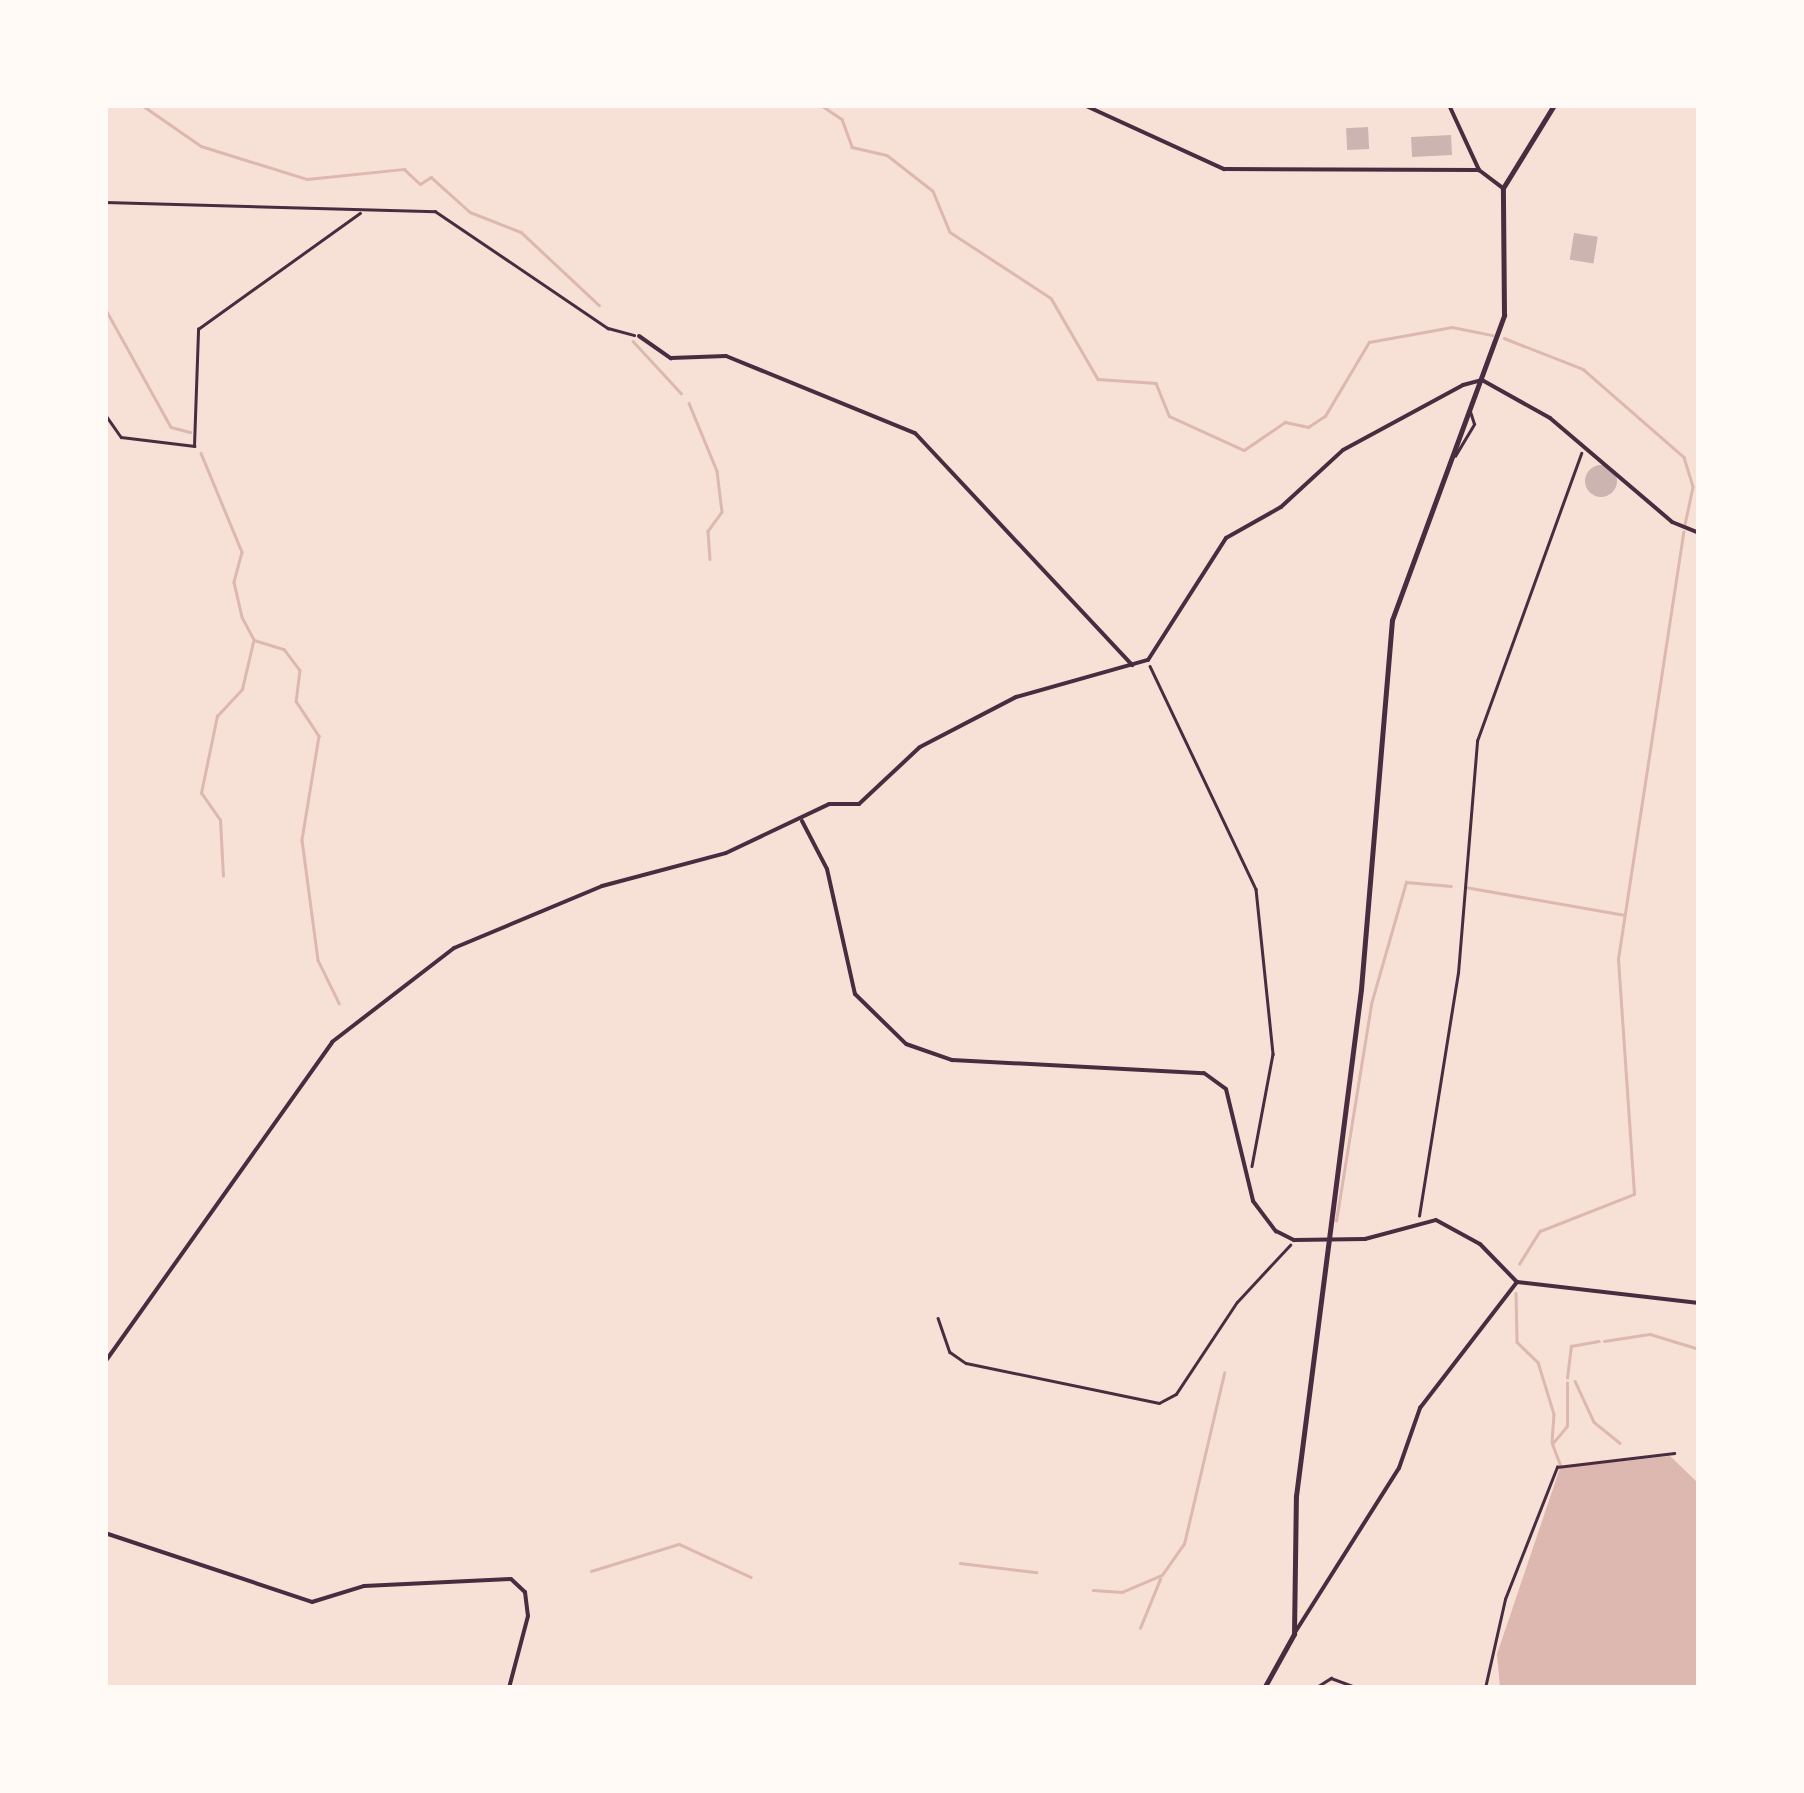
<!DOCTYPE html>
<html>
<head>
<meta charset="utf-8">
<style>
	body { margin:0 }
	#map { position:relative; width:1804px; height:1793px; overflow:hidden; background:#f7e1d7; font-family:"Asap Condensed",sans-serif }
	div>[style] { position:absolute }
	.water>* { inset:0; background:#dcb8b0 }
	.stream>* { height:2.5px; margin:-1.25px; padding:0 1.25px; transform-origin:1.25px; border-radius:1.25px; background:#dcb8b0 }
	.building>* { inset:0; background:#ccb4b1; transform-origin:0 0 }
	.round { border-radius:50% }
	.path>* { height:2.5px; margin:-1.25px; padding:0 1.25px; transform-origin:1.25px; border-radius:1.25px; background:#4a2c40 }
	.service>* { height:2.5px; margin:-1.25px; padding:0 1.25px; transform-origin:1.25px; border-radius:1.25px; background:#4a2c40 }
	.minor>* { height:4px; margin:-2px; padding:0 2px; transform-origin:2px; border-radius:2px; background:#4a2c40 }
	.tertiary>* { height:5px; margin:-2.5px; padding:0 2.5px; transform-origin:2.5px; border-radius:2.5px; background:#4a2c40 }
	span { translate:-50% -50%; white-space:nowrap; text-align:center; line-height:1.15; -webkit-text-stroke:10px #fffaf5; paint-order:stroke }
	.frame { position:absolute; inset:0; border:108px solid #fffaf5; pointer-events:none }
</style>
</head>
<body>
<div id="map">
	<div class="water">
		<div style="clip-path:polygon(1670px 1456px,1699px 1484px,1699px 1688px,1500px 1688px,1497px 1654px,1560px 1468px)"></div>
	</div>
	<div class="stream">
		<div style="left:142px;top:105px;width:72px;rotate:34.8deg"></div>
		<div style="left:201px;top:146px;width:111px;rotate:17.3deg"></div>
		<div style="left:307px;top:179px;width:98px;rotate:-5.9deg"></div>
		<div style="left:404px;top:169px;width:22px;rotate:43deg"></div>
		<div style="left:420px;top:184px;width:13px;rotate:-32deg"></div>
		<div style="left:431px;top:177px;width:52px;rotate:41.9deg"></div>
		<div style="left:470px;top:212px;width:55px;rotate:21.4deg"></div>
		<div style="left:521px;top:232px;width:107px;rotate:43.1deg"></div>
		<div style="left:821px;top:105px;width:25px;rotate:34deg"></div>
		<div style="left:842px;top:119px;width:30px;rotate:70deg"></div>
		<div style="left:852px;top:147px;width:36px;rotate:13deg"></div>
		<div style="left:887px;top:155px;width:58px;rotate:38deg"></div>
		<div style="left:933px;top:191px;width:44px;rotate:67.5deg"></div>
		<div style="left:950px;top:232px;width:121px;rotate:33.2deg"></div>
		<div style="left:1051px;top:298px;width:94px;rotate:59.9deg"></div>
		<div style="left:1098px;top:379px;width:58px;rotate:3.9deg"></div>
		<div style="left:1156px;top:383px;width:35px;rotate:68deg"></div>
		<div style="left:1169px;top:416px;width:82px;rotate:24.4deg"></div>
		<div style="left:1244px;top:450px;width:50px;rotate:-34.3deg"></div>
		<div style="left:1285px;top:422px;width:24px;rotate:12deg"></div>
		<div style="left:1308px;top:427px;width:20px;rotate:-33deg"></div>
		<div style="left:1325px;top:416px;width:86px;rotate:-59.3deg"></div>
		<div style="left:1369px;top:342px;width:84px;rotate:-10.2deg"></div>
		<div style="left:1452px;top:327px;width:41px;rotate:11.3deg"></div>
		<div style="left:105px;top:308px;width:136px;rotate:61deg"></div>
		<div style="left:171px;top:427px;width:20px;rotate:15deg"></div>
		<div style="left:1504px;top:338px;width:85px;rotate:21.4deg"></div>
		<div style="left:1583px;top:369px;width:134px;rotate:41.1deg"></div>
		<div style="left:1684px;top:457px;width:31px;rotate:73deg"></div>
		<div style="left:1693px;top:487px;width:39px;rotate:102deg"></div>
		<div style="left:633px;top:341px;width:71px;rotate:47.3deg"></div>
		<div style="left:689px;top:403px;width:74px;rotate:67.6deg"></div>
		<div style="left:717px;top:471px;width:41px;rotate:83deg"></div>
		<div style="left:722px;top:512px;width:24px;rotate:126deg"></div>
		<div style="left:708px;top:531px;width:28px;rotate:86deg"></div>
		<div style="left:201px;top:453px;width:107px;rotate:67.5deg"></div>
		<div style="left:242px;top:552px;width:31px;rotate:105deg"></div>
		<div style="left:234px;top:582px;width:36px;rotate:77deg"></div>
		<div style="left:242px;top:617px;width:26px;rotate:62deg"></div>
		<div style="left:254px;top:640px;width:31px;rotate:17deg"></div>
		<div style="left:284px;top:649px;width:26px;rotate:53deg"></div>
		<div style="left:300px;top:670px;width:31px;rotate:97deg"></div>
		<div style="left:296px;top:701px;width:42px;rotate:56.7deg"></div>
		<div style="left:319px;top:736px;width:105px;rotate:99.3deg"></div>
		<div style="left:302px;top:840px;width:121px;rotate:82.4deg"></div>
		<div style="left:318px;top:960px;width:48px;rotate:64deg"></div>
		<div style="left:223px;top:876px;width:56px;rotate:-93.1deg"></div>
		<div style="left:220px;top:820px;width:33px;rotate:-125deg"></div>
		<div style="left:201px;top:793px;width:79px;rotate:-78.3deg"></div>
		<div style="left:217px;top:716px;width:37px;rotate:-47deg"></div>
		<div style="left:242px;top:689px;width:48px;rotate:-76.8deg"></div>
		<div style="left:1465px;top:887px;width:162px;rotate:9.9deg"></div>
		<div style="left:1336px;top:1221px;width:220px;rotate:-80.8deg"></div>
		<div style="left:1371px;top:1004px;width:127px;rotate:-74deg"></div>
		<div style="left:1406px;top:882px;width:45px;rotate:5.1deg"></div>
		<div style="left:1519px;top:1264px;width:39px;rotate:-58deg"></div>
		<div style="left:1540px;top:1231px;width:101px;rotate:-21.5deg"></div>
		<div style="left:1634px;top:1194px;width:236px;rotate:-93.9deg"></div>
		<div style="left:1618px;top:959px;width:432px;rotate:-81.3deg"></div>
		<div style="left:1516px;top:1293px;width:49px;rotate:88.8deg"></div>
		<div style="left:1517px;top:1342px;width:29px;rotate:44deg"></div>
		<div style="left:1538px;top:1362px;width:54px;rotate:72.9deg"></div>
		<div style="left:1554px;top:1414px;width:28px;rotate:94deg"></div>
		<div style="left:1604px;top:1341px;width:47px;rotate:-8.7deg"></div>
		<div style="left:1650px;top:1334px;width:51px;rotate:17deg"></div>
		<div style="left:1567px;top:1378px;width:32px;rotate:-83deg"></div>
		<div style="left:1571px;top:1346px;width:28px;rotate:-10deg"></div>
		<div style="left:1575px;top:1381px;width:45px;rotate:65.1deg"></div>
		<div style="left:1594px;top:1422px;width:33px;rotate:39deg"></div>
		<div style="left:1560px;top:1465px;width:22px;rotate:-111deg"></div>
		<div style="left:1552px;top:1444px;width:23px;rotate:-50deg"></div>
		<div style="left:1567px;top:1426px;width:43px;rotate:-90deg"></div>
		<div style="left:960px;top:1563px;width:77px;rotate:6.8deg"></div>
		<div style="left:591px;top:1571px;width:92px;rotate:-17.1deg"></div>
		<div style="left:679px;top:1544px;width:79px;rotate:24.6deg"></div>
		<div style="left:1093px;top:1590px;width:29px;rotate:4deg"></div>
		<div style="left:1122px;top:1592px;width:43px;rotate:-23deg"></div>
		<div style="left:1162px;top:1575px;width:38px;rotate:-55deg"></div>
		<div style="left:1184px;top:1544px;width:176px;rotate:-76.8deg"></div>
		<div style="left:1140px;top:1628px;width:53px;rotate:-67.8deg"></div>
	</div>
	<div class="building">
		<div style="left:1368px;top:127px;width:22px;height:22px;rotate:87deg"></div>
		<div style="left:1451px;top:135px;width:20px;height:40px;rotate:87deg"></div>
		<div style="left:1574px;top:233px;width:24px;height:27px;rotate:9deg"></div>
		<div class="round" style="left:1585px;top:465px;width:32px;height:32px"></div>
	</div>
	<div class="path">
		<div style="left:105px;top:202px;width:330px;rotate:1.6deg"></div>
		<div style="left:435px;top:211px;width:209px;rotate:34.1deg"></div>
		<div style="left:608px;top:328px;width:27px;rotate:15deg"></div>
		<div style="left:105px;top:414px;width:28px;rotate:55deg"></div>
		<div style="left:121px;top:437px;width:74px;rotate:7deg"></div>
		<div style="left:194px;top:446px;width:117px;rotate:-88deg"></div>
		<div style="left:198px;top:329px;width:199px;rotate:-35.6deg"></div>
		<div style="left:1150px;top:666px;width:247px;rotate:64.6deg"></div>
		<div style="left:1256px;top:889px;width:166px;rotate:84.1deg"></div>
		<div style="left:1273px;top:1054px;width:114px;rotate:100.6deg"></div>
		<div style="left:1419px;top:1216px;width:246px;rotate:-80.9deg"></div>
		<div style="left:1458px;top:973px;width:233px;rotate:-85.3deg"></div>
		<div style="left:1477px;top:741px;width:306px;rotate:-70.1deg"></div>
		<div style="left:938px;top:1318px;width:36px;rotate:71deg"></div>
		<div style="left:950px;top:1352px;width:19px;rotate:35deg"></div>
		<div style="left:966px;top:1363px;width:197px;rotate:11.7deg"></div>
		<div style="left:1159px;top:1403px;width:19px;rotate:-28deg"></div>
		<div style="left:1176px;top:1394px;width:110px;rotate:-56.5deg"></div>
		<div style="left:1237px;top:1302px;width:78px;rotate:-47.1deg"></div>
		<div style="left:1315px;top:1688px;width:19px;rotate:-32deg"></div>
		<div style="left:1331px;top:1678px;width:29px;rotate:20deg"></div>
		<div style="left:1485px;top:1688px;width:91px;rotate:-77.3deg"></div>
		<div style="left:1505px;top:1599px;width:142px;rotate:-68.5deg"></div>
		<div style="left:1557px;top:1467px;width:118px;rotate:-6.8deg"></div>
	</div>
	<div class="service">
		<div style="left:1455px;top:456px;width:37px;rotate:-59deg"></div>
		<div style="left:1474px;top:424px;width:13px;rotate:-108deg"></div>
	</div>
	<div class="minor">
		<div style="left:1084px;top:105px;width:154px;rotate:24.6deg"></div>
		<div style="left:1224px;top:169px;width:255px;rotate:0.2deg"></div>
		<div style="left:1449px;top:105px;width:72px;rotate:65.2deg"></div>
		<div style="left:1479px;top:170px;width:30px;rotate:37deg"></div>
		<div style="left:639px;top:336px;width:39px;rotate:35deg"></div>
		<div style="left:671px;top:358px;width:55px;rotate:-2.1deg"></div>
		<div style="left:726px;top:356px;width:204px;rotate:22.2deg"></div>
		<div style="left:915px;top:433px;width:318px;rotate:46.9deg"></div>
		<div style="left:802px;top:821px;width:54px;rotate:62.5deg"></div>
		<div style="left:827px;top:869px;width:128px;rotate:77.4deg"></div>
		<div style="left:855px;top:994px;width:71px;rotate:44.4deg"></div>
		<div style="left:906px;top:1044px;width:49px;rotate:19.2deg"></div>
		<div style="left:952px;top:1060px;width:252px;rotate:3deg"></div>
		<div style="left:1204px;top:1073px;width:27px;rotate:36deg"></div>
		<div style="left:1226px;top:1089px;width:115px;rotate:76.4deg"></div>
		<div style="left:1253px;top:1201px;width:38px;rotate:53deg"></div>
		<div style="left:1276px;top:1231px;width:20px;rotate:27deg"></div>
		<div style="left:1294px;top:1240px;width:71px;rotate:-0.8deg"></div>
		<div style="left:1365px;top:1239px;width:73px;rotate:-15deg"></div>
		<div style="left:1436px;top:1220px;width:50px;rotate:28.6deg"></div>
		<div style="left:1480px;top:1244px;width:53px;rotate:45.8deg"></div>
		<div style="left:105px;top:1362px;width:392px;rotate:-54.6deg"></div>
		<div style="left:332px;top:1042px;width:154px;rotate:-37.6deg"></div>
		<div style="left:454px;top:948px;width:160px;rotate:-22.7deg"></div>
		<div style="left:602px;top:886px;width:128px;rotate:-14.9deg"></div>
		<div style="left:726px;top:853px;width:114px;rotate:-25.4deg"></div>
		<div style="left:829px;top:804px;width:30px"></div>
		<div style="left:859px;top:804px;width:83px;rotate:-43.1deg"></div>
		<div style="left:920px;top:747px;width:108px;rotate:-27.5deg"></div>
		<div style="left:1016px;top:697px;width:137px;rotate:-15.7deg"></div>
		<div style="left:1148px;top:660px;width:145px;rotate:-57.4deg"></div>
		<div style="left:1226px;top:538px;width:63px;rotate:-29.4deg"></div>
		<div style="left:1281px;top:507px;width:84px;rotate:-42.6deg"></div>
		<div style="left:1343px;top:450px;width:136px;rotate:-28.4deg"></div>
		<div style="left:1463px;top:385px;width:20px;rotate:-15deg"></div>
		<div style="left:1482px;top:380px;width:78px;rotate:29.2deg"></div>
		<div style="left:1550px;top:418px;width:160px;rotate:40.4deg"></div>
		<div style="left:1672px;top:522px;width:29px;rotate:22deg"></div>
		<div style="left:105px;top:1533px;width:218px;rotate:18.4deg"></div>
		<div style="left:312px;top:1602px;width:54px;rotate:-17.1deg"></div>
		<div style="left:364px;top:1586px;width:147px;rotate:-2.7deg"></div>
		<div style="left:511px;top:1579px;width:19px;rotate:43deg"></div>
		<div style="left:525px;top:1592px;width:24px;rotate:83deg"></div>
		<div style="left:528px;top:1616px;width:74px;rotate:104.8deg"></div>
		<div style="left:1294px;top:1634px;width:196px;rotate:-57.7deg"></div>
		<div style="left:1399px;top:1468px;width:64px;rotate:-70.7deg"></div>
		<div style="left:1420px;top:1408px;width:159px;rotate:-52.4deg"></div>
		<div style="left:1517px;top:1282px;width:183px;rotate:6.6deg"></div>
	</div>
	<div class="tertiary">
		<div style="left:1264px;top:1688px;width:62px;rotate:-60.9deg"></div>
		<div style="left:1294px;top:1634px;width:138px;rotate:-89.2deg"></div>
		<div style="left:1296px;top:1496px;width:511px;rotate:-82.69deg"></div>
		<div style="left:1361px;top:989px;width:370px;rotate:-85.2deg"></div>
		<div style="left:1392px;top:620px;width:325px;rotate:-69.8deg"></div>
		<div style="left:1504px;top:315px;width:127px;rotate:-90.5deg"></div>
		<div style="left:1503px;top:188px;width:97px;rotate:-58.4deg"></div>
	</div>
	<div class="frame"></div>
</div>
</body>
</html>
